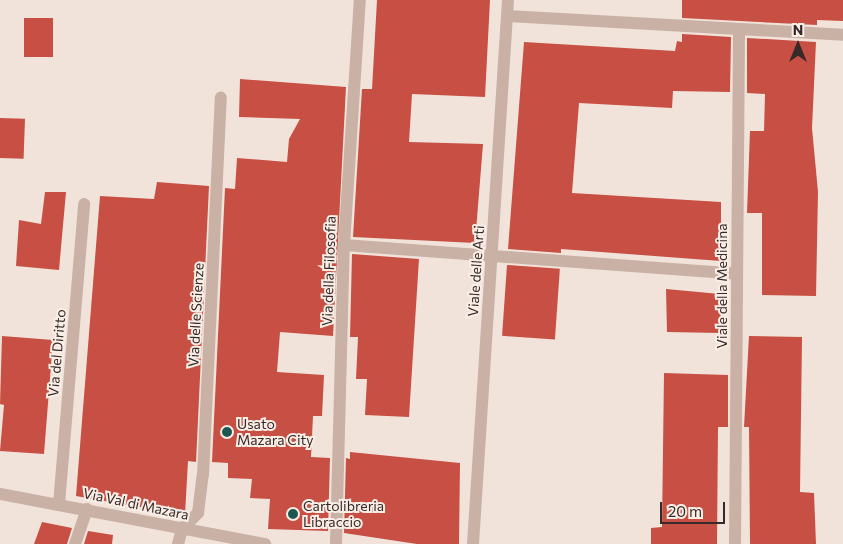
<!DOCTYPE html>
<html>
<head>
<meta charset="utf-8">
<style>
	body { margin:0 }
	#map { position:relative; width:843px; height:544px; overflow:hidden; background:#f2e3da; font-family:Commissioner,sans-serif }
	div>[style] { position:absolute }
	.building>* { inset:0; background:#c74f43; transform-origin:0 0 }
	.minor>* { height:12px; margin:-6px; padding:0 6px; transform-origin:6px; border-radius:6px; background:#cab1a6 }
	.dots>* { width:14px; height:14px; translate:-50% -50%; box-sizing:border-box; border:2px solid #f9eee6; border-radius:50% }
	span { translate:-50% -50%; white-space:nowrap; text-align:center; line-height:1.15; -webkit-text-stroke:4px #f9eee6; paint-order:stroke }
	.street-label { font-size:14px; color:#362927 }
	.poi-label { font-size:14px; color:#362927 }
	.left { translate:0 -50%; text-align:left }
	.north { position:absolute; left:773px; top:20px; width:50px; height:50px; -webkit-text-stroke:4px #f9eee6; paint-order:stroke; rotate:0deg; font-size:14px; font-weight:700; line-height:20px; text-align:center; color:#362927 }
	.north::after { content:''; display:block; margin:auto; width:18px; height:22px; background:#362927; clip-path:polygon(50% 0,100% 100%,50% 72%,0 100%) }
	.scale { position:absolute; left:660px; top:502px; width:65px; height:22px; box-sizing:border-box; border:2px solid #362927; border-top:0; padding-left:6px; font-size:15px; line-height:18px; white-space:nowrap; color:#362927; -webkit-text-stroke:4px #f9eee6; paint-order:stroke }
</style>
</head>
<body>
<div id="map">
	<div class="building">
		<div style="clip-path:polygon(377px 0,490px 0,485px 97px,412px 94px,409px 142px,483px 144px,475px 243px,353px 237px,362px 89px,372px 89px)"></div>
		<div style="clip-path:polygon(682px 0,843px 0,843px 21px,817px 20px,817px 25px,682px 18px)"></div>
		<div style="left:24px;top:18px;width:29px;height:39px"></div>
		<div style="clip-path:polygon(682px 34px,731px 37px,730px 92px,673px 91px,672px 108px,579px 103px,572px 193px,721px 202px,721px 261px,561px 249px,561px 253px,508px 249px,524px 42px,675px 51px,677px 41px,682px 42px)"></div>
		<div style="clip-path:polygon(747px 38px,816px 42px,812px 128px,818px 192px,816px 296px,762px 295px,762px 213px,747px 213px,750px 131px,764px 131px,765px 94px,747px 93px)"></div>
		<div style="clip-path:polygon(240px 79px,346px 87px,333px 336px,280px 332px,277px 372px,324px 375px,322px 416px,313px 416px,311px 457px,330px 458px,328px 531px,268px 529px,270px 499px,250px 498px,252px 479px,228px 478px,228px 463px,212px 462px,225px 188px,235px 189px,237px 158px,287px 162px,289px 139px,300px 119px,239px 117px)"></div>
		<div style="left:0;top:118px;width:25px;height:40px;rotate:2deg"></div>
		<div style="clip-path:polygon(157px 182px,209px 186px,196px 462px,188px 461px,185px 515px,76px 496px,100px 196px,154px 199px)"></div>
		<div style="clip-path:polygon(45px 192px,66px 192px,59px 270px,16px 266px,19px 220px,41px 224px)"></div>
		<div style="clip-path:polygon(352px 254px,419px 259px,409px 417px,365px 415px,367px 379px,356px 379px,358px 337px,350px 337px)"></div>
		<div style="left:507px;top:265px;width:53px;height:71px;rotate:4deg"></div>
		<div style="clip-path:polygon(666px 289px,720px 294px,721px 333px,667px 332px)"></div>
		<div style="clip-path:polygon(2px 336px,53px 340px,44px 454px,0 451px,4px 405px,0 404px)"></div>
		<div style="clip-path:polygon(749px 336px,802px 337px,800px 492px,814px 493px,816px 544px,750px 544px,749px 427px,744px 427px)"></div>
		<div style="clip-path:polygon(664px 373px,728px 375px,728px 427px,718px 427px,717px 544px,651px 544px,651px 528px,662px 527px)"></div>
		<div style="clip-path:polygon(350px 452px,460px 463px,459px 544px,417px 544px,344px 533px,346px 458px,350px 459px)"></div>
		<div style="clip-path:polygon(42px 522px,72px 528px,67px 544px,34px 544px)"></div>
		<div style="clip-path:polygon(88px 531px,113px 535px,112px 544px,84px 544px)"></div>
	</div>
	<div class="minor">
		<div style="left:507px;top:16px;width:337px;rotate:3.2deg"></div>
		<div style="left:344px;top:245px;width:394px;rotate:4.2deg"></div>
		<div style="left:0;top:494px;width:270px;rotate:10.7deg"></div>
		<div style="left:59px;top:504px;width:301px;rotate:-85.2deg"></div>
		<div style="left:75px;top:544px;width:37px;rotate:-71deg"></div>
		<div style="left:178px;top:544px;width:16px;rotate:-75deg"></div>
		<div style="left:182px;top:529px;width:23px;rotate:-45deg"></div>
		<div style="left:198px;top:513px;width:38px;rotate:-83deg"></div>
		<div style="left:203px;top:475px;width:378px;rotate:-87.3deg"></div>
		<div style="left:336px;top:544px;width:299px;rotate:-88.5deg"></div>
		<div style="left:344px;top:245px;width:246px;rotate:-86.3deg"></div>
		<div style="left:473px;top:544px;width:545px;rotate:-86.32deg"></div>
		<div style="left:735px;top:544px;width:515px;rotate:-89.55deg"></div>
	</div>
	<div class="dots">
		<div style="left:227px;top:432px;background:#1c5752"></div>
		<div style="left:293px;top:514px;background:#1c5752"></div>
	</div>
	<div class="street-label">
		<span style="left:329px;top:271px;rotate:-88deg">Via della Filosofia</span>
		<span style="left:476px;top:271px;rotate:-86deg">Viale delle Arti</span>
		<span style="left:722px;top:286px;rotate:-90deg">Viale della Medicina</span>
		<span style="left:196px;top:315px;rotate:-87deg">Via delle Scienze</span>
		<span style="left:57px;top:353px;rotate:-85deg">Via del Diritto</span>
		<span style="left:136px;top:504px;rotate:12deg">Via Val di Mazara</span>
	</div>
	<div class="poi-label">
		<span class="left" style="left:237px;top:432px">Usato<br>Mazara City</span>
		<span class="left" style="left:303px;top:514px">Cartolibreria<br>Libraccio</span>
	</div>
	<div class="north">N</div>
	<div class="scale">20 m</div>
</div>
</body>
</html>
